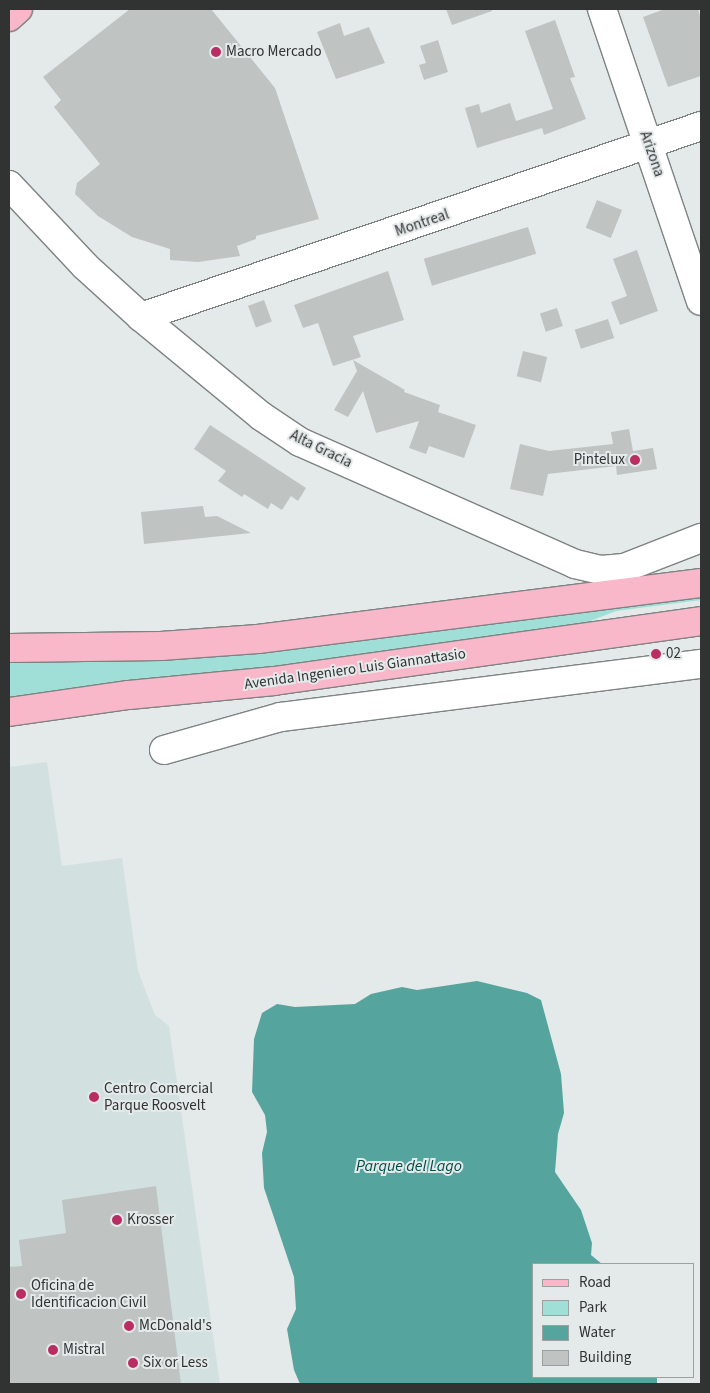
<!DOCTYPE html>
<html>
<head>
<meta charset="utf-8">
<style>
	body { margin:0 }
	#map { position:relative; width:710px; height:1393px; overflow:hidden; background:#e4e9e9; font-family:"Source Sans 3",sans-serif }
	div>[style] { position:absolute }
	.built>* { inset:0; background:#d2e1df }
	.green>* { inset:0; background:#a0ded8 }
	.water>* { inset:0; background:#55a59e }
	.building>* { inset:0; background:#bfc4c3; transform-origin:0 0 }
	.roads { filter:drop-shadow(1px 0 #7e8382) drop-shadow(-1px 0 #7e8382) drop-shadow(0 1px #7e8382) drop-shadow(0 -1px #7e8382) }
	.minor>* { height:28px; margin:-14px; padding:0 14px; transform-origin:14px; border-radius:14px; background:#fff }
	.major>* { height:28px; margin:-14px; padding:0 14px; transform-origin:14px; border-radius:14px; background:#f9b7ca }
	.dots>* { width:14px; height:14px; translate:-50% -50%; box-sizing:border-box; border:2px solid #e4e9e9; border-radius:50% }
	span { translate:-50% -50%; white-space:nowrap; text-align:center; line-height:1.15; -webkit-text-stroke:4px #e4e9e9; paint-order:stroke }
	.poi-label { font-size:15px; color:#313333 }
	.left { translate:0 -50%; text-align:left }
	.right { translate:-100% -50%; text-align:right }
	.street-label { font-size:15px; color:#313333 }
	.water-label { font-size:16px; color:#004d48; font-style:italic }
	.frame { position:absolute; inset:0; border:10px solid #313333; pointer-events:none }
	.legend { position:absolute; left:532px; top:1263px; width:162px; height:115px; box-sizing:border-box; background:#e4e9e9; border:1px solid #9ca0a0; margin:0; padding:6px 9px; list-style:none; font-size:15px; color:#313333 }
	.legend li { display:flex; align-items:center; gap:10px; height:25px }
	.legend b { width:25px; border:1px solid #9ca0a0 }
</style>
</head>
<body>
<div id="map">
	<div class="built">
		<div style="clip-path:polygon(47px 762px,62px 866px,122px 858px,138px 971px,155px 1015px,169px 1026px,220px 1384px,9px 1384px,9px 767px)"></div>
	</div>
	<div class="green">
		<div style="clip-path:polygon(701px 594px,701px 600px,616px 611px,575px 627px,9px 702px,9px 658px)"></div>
	</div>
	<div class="water">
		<div style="clip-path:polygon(477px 981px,527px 993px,541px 1000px,561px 1074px,564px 1113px,558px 1134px,555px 1172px,581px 1210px,592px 1243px,591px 1255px,602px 1264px,534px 1264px,534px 1377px,657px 1377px,657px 1384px,300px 1384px,294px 1370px,287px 1329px,296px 1309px,294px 1277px,264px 1188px,262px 1153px,267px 1132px,265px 1115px,252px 1092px,254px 1039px,262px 1013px,277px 1004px,295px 1007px,355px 1004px,371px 994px,402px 987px,417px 990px)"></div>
	</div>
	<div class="building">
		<div style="clip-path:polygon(130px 9px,211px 9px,275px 88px,319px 219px,256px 236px,256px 239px,237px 246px,240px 256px,198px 262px,170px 260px,170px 249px,132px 237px,98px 216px,75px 194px,77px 183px,100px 164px,54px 107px,61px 100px,43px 77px)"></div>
		<div style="clip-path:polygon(446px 9px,492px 9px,492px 11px,452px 25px)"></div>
		<div style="clip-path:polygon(665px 9px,698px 9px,701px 19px,701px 76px,668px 87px,643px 17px)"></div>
		<div style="clip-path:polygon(555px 20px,575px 77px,570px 78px,586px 119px,544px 135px,542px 128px,477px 148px,465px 108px,479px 104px,481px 113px,510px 103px,516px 121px,553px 109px,525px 31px)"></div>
		<div style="clip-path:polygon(340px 23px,344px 36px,369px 27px,385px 63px,336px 79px,317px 32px)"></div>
		<div style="clip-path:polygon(438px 40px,448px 72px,424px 80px,419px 65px,426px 63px,420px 46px)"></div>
		<div style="left:597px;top:200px;width:27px;height:30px;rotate:22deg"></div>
		<div style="left:528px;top:227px;width:28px;height:109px;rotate:73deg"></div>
		<div style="clip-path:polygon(637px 250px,658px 311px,620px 325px,611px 302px,627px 296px,613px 259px)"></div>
		<div style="clip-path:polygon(388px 271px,404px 320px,353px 336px,361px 357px,333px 366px,318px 323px,303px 328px,294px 305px)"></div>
		<div style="left:264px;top:300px;width:23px;height:17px;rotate:70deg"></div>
		<div style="left:557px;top:308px;width:19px;height:18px;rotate:72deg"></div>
		<div style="left:608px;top:319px;width:20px;height:35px;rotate:72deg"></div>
		<div style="left:523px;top:351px;width:25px;height:26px;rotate:14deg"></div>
		<div style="clip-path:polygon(353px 360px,405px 390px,404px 392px,440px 405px,438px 412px,476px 425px,464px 458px,429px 446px,426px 454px,409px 448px,419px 421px,376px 433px,363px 391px,348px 417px,334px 410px,357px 371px)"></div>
		<div style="clip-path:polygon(210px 425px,306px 488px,298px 501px,291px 496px,282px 510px,271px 503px,268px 509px,244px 494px,242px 497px,218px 481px,226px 471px,194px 449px)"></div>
		<div style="clip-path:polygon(629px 429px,633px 451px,653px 448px,657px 469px,617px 475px,616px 466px,548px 474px,543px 496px,510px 489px,520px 444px,549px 451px,613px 444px,611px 432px)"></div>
		<div style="clip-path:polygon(203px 506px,205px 517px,217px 516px,251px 533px,144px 544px,141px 512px)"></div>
		<div style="clip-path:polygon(156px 1186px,181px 1384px,9px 1384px,9px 1267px,22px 1266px,19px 1240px,66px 1233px,62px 1200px)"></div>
	</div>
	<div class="roads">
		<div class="minor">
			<div style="left:602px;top:9px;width:308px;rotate:71.3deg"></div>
			<div style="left:9px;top:185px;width:111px;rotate:46.8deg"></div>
			<div style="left:85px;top:266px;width:76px;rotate:42.3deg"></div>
			<div style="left:141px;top:317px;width:156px;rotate:39.5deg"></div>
			<div style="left:261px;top:416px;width:47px;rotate:33.7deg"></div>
			<div style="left:300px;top:442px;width:301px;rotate:23.9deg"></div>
			<div style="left:575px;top:564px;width:27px;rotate:13deg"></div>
			<div style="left:601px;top:570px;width:23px;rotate:-5deg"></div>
			<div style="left:624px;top:568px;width:83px;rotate:-21.3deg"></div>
			<div style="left:141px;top:317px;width:592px;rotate:-18.83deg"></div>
			<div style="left:164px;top:750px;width:122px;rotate:-15.8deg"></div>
			<div style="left:281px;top:717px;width:423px;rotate:-7.2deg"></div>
		</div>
		<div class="major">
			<div style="left:9px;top:17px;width:12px;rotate:-42deg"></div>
			<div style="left:9px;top:648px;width:152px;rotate:-0.8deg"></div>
			<div style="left:161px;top:646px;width:97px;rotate:-4.1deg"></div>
			<div style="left:258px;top:639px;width:447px;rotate:-7.2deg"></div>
			<div style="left:9px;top:712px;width:121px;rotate:-8.1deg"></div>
			<div style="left:129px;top:695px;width:146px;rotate:-5.5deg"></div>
			<div style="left:274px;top:681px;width:431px;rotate:-8deg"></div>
		</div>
	</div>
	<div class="dots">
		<div style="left:216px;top:52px;background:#ba2d63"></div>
		<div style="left:635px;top:460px;background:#ba2d63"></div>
		<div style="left:656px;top:654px;background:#ba2d63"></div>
		<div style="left:94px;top:1097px;background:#ba2d63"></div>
		<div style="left:117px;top:1220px;background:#ba2d63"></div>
		<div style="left:21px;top:1294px;background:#ba2d63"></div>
		<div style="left:129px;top:1326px;background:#ba2d63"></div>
		<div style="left:53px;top:1350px;background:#ba2d63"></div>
		<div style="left:133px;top:1363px;background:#ba2d63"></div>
	</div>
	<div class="poi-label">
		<span class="left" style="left:226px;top:52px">Macro Mercado</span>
		<span class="right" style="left:625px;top:460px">Pintelux</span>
		<span class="left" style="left:666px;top:654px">02</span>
		<span class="left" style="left:104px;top:1097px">Centro Comercial<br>Parque Roosvelt</span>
		<span class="left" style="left:127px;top:1220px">Krosser</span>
		<span class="left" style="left:31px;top:1294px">Oficina de<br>Identificacion Civil</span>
		<span class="left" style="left:139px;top:1326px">McDonald's</span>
		<span class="left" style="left:63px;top:1350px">Mistral</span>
		<span class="left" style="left:143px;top:1363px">Six or Less</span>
	</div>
	<div class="street-label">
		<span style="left:652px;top:154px;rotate:71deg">Arizona</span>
		<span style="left:422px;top:223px;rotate:-19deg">Montreal</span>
		<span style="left:321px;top:449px;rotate:26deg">Alta Gracia</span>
		<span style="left:355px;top:669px;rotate:-8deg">Avenida Ingeniero Luis Giannattasio</span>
	</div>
	<div class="water-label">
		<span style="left:409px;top:1166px">Parque del Lago</span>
	</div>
	<div class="frame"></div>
	<ul class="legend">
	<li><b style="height:6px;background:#f9b7ca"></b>Road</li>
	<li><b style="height:14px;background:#a0ded8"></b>Park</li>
	<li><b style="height:14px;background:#55a59e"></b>Water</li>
	<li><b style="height:14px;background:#bfc4c3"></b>Building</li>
	</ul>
</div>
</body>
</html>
